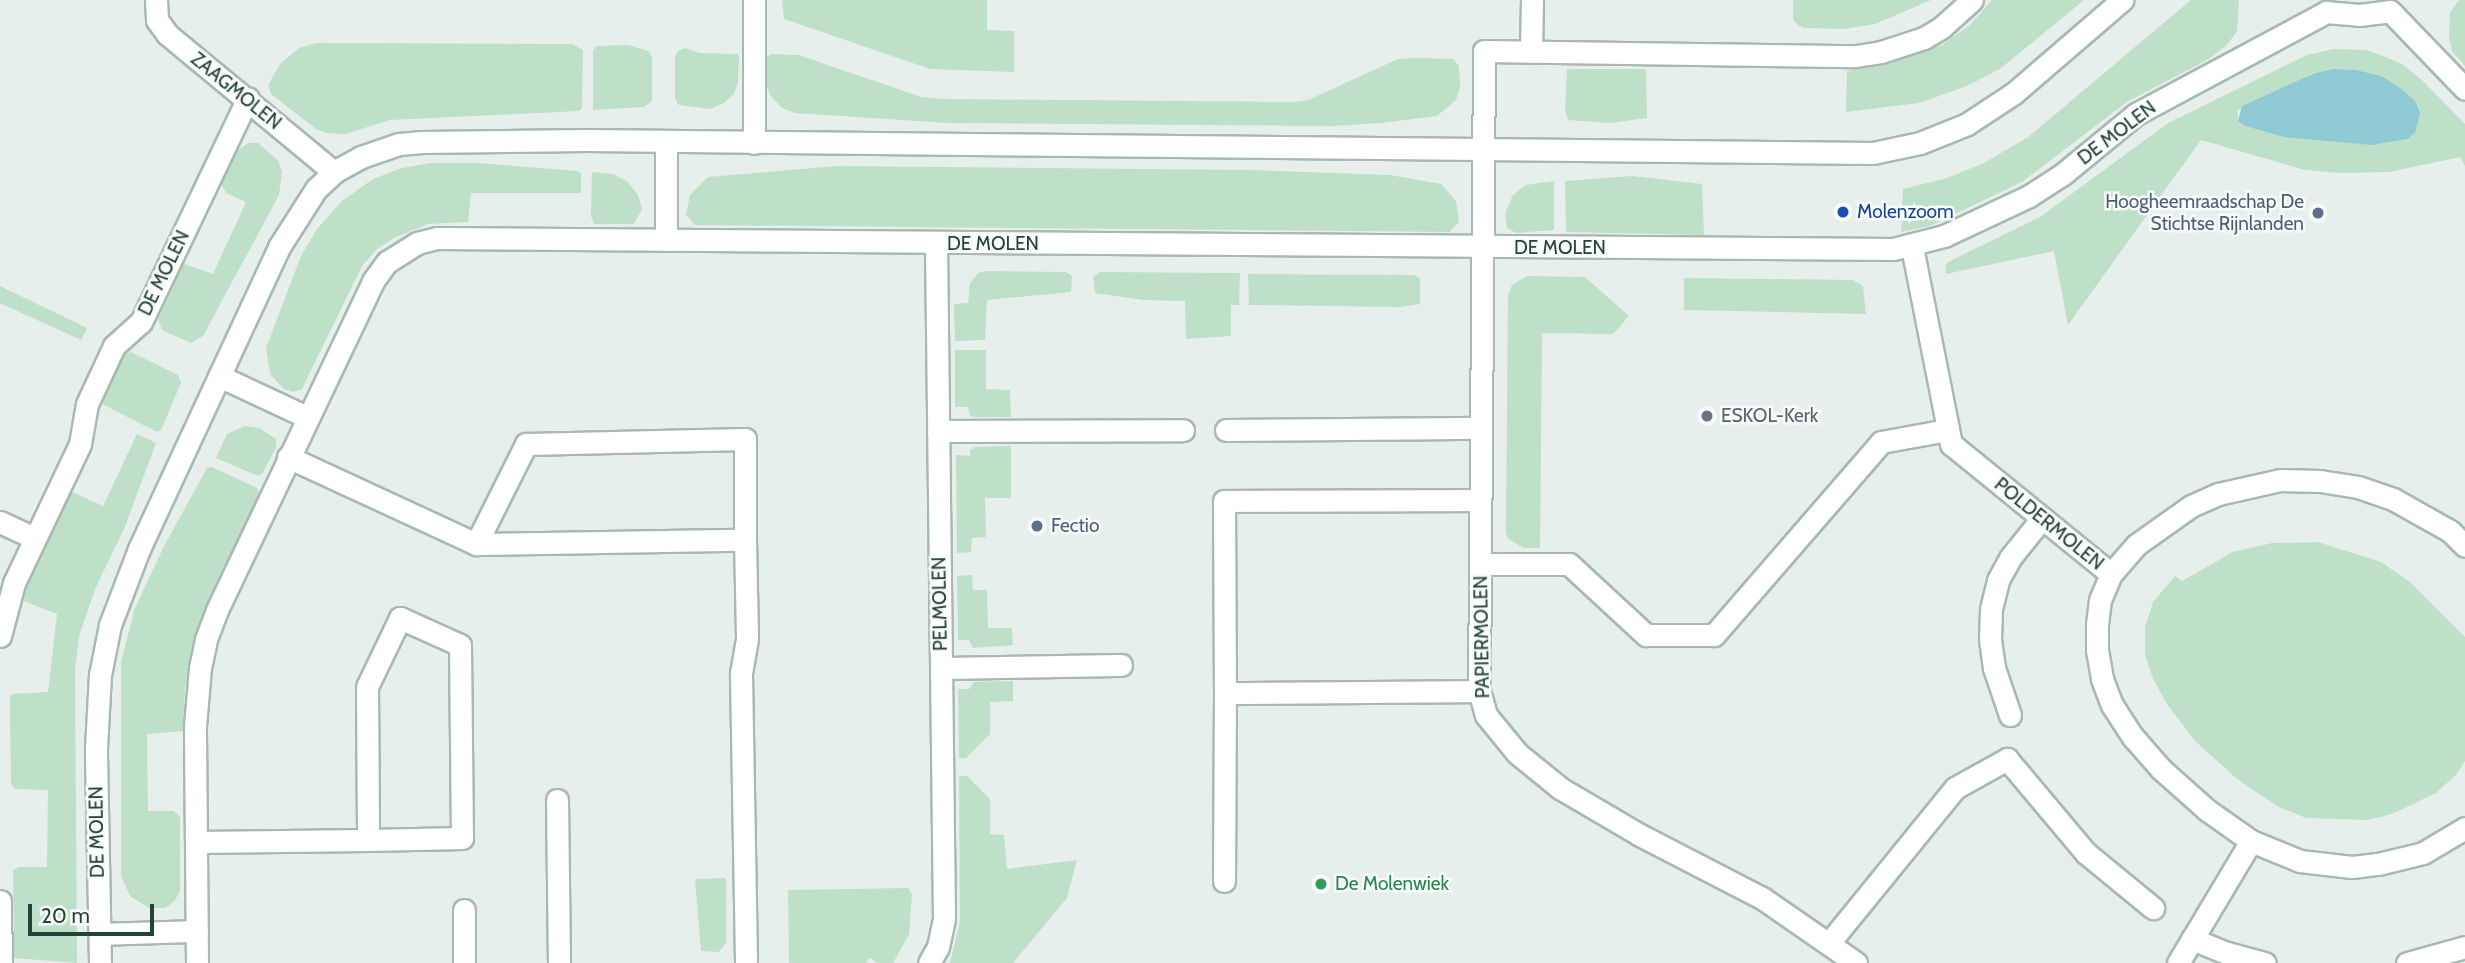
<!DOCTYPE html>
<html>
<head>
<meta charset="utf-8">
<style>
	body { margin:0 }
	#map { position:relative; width:2465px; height:963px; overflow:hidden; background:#e6efeb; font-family:Cabin,sans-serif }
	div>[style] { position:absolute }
	.green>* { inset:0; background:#bfe0c8 }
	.water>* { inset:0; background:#8ec9d4 }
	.roads { filter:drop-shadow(2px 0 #a8b8b2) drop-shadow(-2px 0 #a8b8b2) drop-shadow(0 2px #a8b8b2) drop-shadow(0 -2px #a8b8b2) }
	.lane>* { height:21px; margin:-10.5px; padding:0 10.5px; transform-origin:10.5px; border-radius:10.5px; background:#fff }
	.street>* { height:21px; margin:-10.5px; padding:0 10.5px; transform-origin:10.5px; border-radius:10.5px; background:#fff }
	.secondary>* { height:21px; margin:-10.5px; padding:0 10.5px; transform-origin:10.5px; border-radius:10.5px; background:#fff }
	.dots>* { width:19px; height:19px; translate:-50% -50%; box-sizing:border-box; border:4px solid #f7fbf9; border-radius:50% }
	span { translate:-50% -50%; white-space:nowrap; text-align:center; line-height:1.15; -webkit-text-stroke:5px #f7fbf9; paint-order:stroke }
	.street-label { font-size:19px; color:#24423a }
	.service-label { font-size:19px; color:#4e5e75 }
	.right { translate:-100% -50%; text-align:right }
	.left { translate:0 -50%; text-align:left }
	.transit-label { font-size:19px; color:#164399 }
	.worship-label { font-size:19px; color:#5b616d }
	.leisure-label { font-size:19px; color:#27864d }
	.scale { position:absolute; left:28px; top:904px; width:126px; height:32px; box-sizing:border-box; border:4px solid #24423a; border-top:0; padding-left:9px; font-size:21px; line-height:24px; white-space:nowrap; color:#24423a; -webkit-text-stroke:5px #f7fbf9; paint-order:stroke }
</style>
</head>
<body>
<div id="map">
	<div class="green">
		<div style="clip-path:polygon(782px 0,987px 0,987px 30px,1014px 31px,1014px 72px,930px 69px,784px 19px)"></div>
		<div style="clip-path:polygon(1793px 0,1931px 0,1875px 24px,1844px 29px,1804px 28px,1798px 25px,1793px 20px)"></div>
		<div style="clip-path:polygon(1992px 0,2084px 0,2000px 69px,1967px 86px,1919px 103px,1846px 112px,1847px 71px,1886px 65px,1942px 45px,1970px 25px)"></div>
		<div style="clip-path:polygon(2191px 0,2239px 0,2237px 31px,2227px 45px,2209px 59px,2127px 102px,2022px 182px,1930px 226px,1901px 232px,1903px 189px,1947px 178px,1984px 163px,2028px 137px)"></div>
		<div style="clip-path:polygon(2459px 0,2465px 0,2465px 66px,2452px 51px,2449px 37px,2450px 13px)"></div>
		<div style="clip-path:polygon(317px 43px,572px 44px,583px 50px,582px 108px,579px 111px,390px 120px,345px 134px,327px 133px,316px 129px,271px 94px,268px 85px,280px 64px,299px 48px)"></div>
		<div style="clip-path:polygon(628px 45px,648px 51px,652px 57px,652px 101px,644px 107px,593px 110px,593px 51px,596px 46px)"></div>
		<div style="clip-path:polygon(685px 48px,700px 53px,737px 54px,739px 56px,738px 83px,734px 94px,724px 103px,710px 109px,679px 105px,675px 99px,675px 57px,678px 51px)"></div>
		<div style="clip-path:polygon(evenodd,2334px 49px,2366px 50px,2385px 57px,2402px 64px,2423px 81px,2465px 124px,2465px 166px,2460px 157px,2389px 172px,2339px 173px,2305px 170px,2201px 140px,2068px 325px,2054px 251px,1946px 274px,1946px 264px,1954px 259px,2040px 217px,2168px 123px,2307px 55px,2334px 49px,2334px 69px,2356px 70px,2284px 137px,2245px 126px,2238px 121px,2238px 110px,2314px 73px,2334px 69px)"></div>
		<div style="clip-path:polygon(771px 54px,799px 55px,921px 97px,943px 99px,1294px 102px,1308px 100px,1398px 59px,1419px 58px,1453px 59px,1459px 66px,1460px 87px,1456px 100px,1437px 116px,1381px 123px,1333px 126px,948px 123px,795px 113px,782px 108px,770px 95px,767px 87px,767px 57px)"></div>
		<div style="clip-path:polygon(1567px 69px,1646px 69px,1647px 118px,1610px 123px,1568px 120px,1565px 109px)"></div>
		<div style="clip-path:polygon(249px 143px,258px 143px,278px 160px,282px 172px,279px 195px,203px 336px,191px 343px,162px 330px,158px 319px,184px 264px,213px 274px,246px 202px,226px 193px,221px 184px,238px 150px)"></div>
		<div style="clip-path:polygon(431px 163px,477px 163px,578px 171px,581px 173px,581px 193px,471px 193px,468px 222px,428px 224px,394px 238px,377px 249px,362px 266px,302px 389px,293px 392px,284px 389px,270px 374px,266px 348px,301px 256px,317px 229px,342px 201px,373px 179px,402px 168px)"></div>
		<div style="clip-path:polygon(837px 166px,1248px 170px,1390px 175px,1441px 184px,1456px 201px,1459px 222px,1449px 232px,695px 225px,686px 215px,690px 195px,708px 177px)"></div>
		<div style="clip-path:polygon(592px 172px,613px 174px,628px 182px,638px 195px,642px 209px,634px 224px,594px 224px,591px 216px)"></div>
		<div style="clip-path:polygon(1632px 176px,1702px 184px,1704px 235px,1566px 232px,1565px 181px)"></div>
		<div style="clip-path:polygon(1554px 181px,1554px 230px,1516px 233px,1507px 228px,1505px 213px,1513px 195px,1526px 185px)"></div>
		<div style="clip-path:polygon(985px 271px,1066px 272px,1072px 276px,1071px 292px,987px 300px,985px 340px,955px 341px,954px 304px,968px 303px,970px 283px,978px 273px)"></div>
		<div style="clip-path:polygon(1100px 272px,1240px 273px,1239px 305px,1231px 305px,1231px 336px,1186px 339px,1185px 301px,1143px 300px,1095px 293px,1093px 277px)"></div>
		<div style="clip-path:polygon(1248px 274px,1414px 275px,1420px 279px,1420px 304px,1400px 307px,1249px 305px)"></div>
		<div style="clip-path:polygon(1527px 276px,1585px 277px,1629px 316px,1613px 334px,1542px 333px,1540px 548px,1524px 548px,1508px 539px,1506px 532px,1508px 295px,1512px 285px)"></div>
		<div style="clip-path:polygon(1684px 278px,1853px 280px,1863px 286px,1866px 314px,1684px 310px)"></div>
		<div style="clip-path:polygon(0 286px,87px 328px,81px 340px,0 303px)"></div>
		<div style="clip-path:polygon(955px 350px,986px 350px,986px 389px,1010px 390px,1011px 417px,974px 417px,970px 416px,968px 407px,955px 407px)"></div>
		<div style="clip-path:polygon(131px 352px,178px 375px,181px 383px,161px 430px,157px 432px,102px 404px,101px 399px,122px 355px)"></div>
		<div style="clip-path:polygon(244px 426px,259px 428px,276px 439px,276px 448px,262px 474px,258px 476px,216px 458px,227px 434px)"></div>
		<div style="clip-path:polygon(137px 434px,156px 443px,124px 529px,96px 587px,79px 636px,75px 670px,77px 963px,14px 958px,13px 870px,19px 867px,47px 867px,48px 790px,15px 789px,11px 784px,10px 699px,12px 694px,48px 692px,57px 614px,24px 601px,23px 594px,65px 496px,72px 492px,103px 506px)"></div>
		<div style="clip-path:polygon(1011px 446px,1011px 498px,985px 498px,986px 537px,972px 538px,971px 552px,957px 553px,956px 455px,970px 456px,970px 450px,975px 447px)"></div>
		<div style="clip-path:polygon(212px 467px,257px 488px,259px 493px,202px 619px,185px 686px,183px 731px,147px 734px,148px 811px,174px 811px,180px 817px,180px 891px,174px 902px,165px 908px,149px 908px,130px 896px,121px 876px,121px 662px,135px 608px,164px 546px,207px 468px)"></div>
		<div style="clip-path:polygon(2318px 542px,2381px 562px,2410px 582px,2465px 637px,2465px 761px,2456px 775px,2436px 793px,2392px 814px,2368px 820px,2306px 818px,2279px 807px,2237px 779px,2194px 740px,2167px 704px,2153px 679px,2145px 654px,2145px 627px,2153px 602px,2175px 576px,2182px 581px,2233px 552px,2272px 543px)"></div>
		<div style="clip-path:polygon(972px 575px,973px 590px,987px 590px,988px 628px,1012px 628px,1013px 645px,973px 648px,969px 640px,958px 640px,957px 576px)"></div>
		<div style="clip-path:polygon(1013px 681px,1013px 701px,990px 702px,990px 734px,966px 758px,959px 758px,958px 689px,969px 689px,974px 682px)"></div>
		<div style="clip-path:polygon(959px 776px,967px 776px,990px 799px,990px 834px,1004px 835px,1007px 869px,1077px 860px,1067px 898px,1013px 963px,950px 963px,960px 921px)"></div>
		<div style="clip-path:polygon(726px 878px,726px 943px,719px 952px,701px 951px,695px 879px)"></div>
		<div style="clip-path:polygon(908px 888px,912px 894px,909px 934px,893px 963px,877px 963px,870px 958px,866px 963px,789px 963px,788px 890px)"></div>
	</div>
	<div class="water">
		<div style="clip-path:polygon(2334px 69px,2356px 70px,2381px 76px,2399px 87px,2415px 101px,2420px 113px,2415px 133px,2407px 139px,2372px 145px,2284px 137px,2245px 126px,2238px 121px,2242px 106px,2315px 73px)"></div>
	</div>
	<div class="roads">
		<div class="lane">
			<div style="left:1531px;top:52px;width:52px;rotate:-88.9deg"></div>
			<div style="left:1226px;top:430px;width:254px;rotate:-0.5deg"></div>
			<div style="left:938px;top:431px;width:245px;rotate:-0.2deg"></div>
			<div style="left:288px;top:457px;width:207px;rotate:24.8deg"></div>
			<div style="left:476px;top:544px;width:269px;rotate:-0.9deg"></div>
			<div style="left:745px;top:540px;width:99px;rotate:88.8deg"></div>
			<div style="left:747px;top:639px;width:36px;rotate:100deg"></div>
			<div style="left:741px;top:674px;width:289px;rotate:89deg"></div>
			<div style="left:0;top:522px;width:38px;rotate:25deg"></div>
			<div style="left:476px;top:544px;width:112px;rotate:-63.4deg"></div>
			<div style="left:526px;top:444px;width:219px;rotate:-1.3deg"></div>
			<div style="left:745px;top:439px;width:101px;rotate:90deg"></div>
			<div style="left:1480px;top:564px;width:89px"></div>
			<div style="left:1569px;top:564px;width:105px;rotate:42.7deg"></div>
			<div style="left:1646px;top:635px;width:68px"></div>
			<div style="left:1714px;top:635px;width:255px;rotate:-49.1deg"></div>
			<div style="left:1881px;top:442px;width:68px;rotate:-10.2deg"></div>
			<div style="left:2111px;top:574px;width:38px;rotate:-49deg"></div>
			<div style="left:2136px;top:545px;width:67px;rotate:-35.3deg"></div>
			<div style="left:2191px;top:506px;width:30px;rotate:-24deg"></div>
			<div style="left:2218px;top:494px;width:64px;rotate:-12.7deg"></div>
			<div style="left:2280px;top:480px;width:40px;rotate:1.4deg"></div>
			<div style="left:2320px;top:481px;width:38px;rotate:9deg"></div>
			<div style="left:2358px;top:487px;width:37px;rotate:19deg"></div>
			<div style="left:2393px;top:499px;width:65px;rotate:29.3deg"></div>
			<div style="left:2450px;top:531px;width:21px;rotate:45deg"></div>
			<div style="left:941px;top:668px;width:180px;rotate:-1deg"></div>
			<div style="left:1479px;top:691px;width:254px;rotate:179.5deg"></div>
			<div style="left:1225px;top:693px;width:192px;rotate:-90.3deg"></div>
			<div style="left:1224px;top:501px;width:256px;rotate:-0.2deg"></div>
			<div style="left:2010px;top:715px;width:50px;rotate:-108.8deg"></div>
			<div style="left:1994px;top:668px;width:29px;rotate:-98deg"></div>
			<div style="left:1990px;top:639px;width:30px;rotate:-88deg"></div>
			<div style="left:1991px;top:609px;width:30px;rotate:-76deg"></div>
			<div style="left:1998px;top:580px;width:25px;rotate:-61deg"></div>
			<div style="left:2010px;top:558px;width:51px;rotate:-51.3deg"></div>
			<div style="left:557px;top:800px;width:163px;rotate:89.3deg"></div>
			<div style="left:196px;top:842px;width:172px;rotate:-0.7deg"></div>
			<div style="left:368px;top:840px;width:94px;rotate:-1.2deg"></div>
			<div style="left:462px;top:838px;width:193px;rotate:-90.6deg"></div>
			<div style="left:460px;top:645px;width:66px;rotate:-155.8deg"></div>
			<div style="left:400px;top:618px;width:76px;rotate:115.6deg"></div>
			<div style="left:367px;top:687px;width:153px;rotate:89.6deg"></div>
			<div style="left:1224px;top:881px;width:188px;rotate:-89.7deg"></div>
			<div style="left:464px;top:910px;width:53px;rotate:90deg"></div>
			<div style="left:2192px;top:939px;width:38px;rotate:22deg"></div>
			<div style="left:2227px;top:953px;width:39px;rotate:15deg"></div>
			<div style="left:1829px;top:943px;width:200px;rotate:-50.9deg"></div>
			<div style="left:1955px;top:788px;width:60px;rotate:-29.1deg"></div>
			<div style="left:2007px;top:759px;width:123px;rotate:50deg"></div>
			<div style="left:2086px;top:853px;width:87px;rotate:39.4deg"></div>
			<div style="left:2407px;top:963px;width:60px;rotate:-15.4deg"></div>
		</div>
		<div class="street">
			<div style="left:156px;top:0;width:20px;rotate:87deg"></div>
			<div style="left:157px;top:20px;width:17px;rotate:54deg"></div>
			<div style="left:167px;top:34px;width:217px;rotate:39.6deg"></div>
			<div style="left:754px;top:0;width:143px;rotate:90deg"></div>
			<div style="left:666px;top:141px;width:99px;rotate:90deg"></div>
			<div style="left:1912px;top:247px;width:201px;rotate:78.8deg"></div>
			<div style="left:1951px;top:444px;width:206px;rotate:39.1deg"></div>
			<div style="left:2111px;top:574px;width:28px;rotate:113deg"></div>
			<div style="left:2100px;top:600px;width:24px;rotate:97deg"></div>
			<div style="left:2097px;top:624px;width:26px;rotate:90deg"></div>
			<div style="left:2097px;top:650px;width:29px;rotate:80deg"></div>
			<div style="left:2102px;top:679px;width:28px;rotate:69deg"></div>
			<div style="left:2112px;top:705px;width:38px;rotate:57deg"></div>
			<div style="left:2133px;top:737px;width:43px;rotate:48.8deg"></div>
			<div style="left:2161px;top:769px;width:62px;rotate:41.7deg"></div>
			<div style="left:2207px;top:810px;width:54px;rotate:35.2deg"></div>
			<div style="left:2251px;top:841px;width:53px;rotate:22.2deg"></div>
			<div style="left:2300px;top:861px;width:52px;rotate:6.6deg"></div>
			<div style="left:2352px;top:867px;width:26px;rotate:-7deg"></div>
			<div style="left:2378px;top:864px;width:46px;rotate:-13.7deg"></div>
			<div style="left:2423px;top:853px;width:49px;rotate:-30.8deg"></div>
			<div style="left:219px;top:376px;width:97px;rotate:25deg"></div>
			<div style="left:0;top:636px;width:55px;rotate:-75.2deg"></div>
			<div style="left:14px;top:583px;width:154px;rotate:-64.6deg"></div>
			<div style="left:80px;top:444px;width:41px;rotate:-80.1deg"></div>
			<div style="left:87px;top:404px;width:64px;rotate:-65deg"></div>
			<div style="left:114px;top:346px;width:36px;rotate:-42deg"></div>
			<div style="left:141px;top:322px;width:248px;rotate:-64.5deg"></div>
			<div style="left:0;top:901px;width:62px;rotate:89.1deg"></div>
			<div style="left:100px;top:934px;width:97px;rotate:-1.8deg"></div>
			<div style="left:197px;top:963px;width:237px;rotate:-90.5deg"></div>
			<div style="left:195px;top:726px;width:58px;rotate:-85.1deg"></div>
			<div style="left:200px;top:668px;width:30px;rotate:-78deg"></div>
			<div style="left:206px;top:639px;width:31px;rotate:-69deg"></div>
			<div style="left:217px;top:610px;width:364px;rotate:-64.6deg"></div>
			<div style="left:373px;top:281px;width:24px;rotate:-54deg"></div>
			<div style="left:387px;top:262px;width:36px;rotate:-32deg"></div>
			<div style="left:417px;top:243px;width:21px;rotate:-14deg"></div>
			<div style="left:437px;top:238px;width:1456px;rotate:0.43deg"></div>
			<div style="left:1893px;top:249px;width:53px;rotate:-14.3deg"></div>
			<div style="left:1944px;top:236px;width:94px;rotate:-25.2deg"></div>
			<div style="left:2029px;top:196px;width:40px;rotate:-32.9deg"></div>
			<div style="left:2063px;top:174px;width:94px;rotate:-39.4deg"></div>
			<div style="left:2136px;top:114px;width:216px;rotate:-28.2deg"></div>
			<div style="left:2326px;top:12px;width:33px;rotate:5deg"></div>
			<div style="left:2359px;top:15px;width:31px;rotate:-7deg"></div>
			<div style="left:2390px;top:11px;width:108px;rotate:46.1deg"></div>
			<div style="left:929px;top:963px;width:18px;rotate:-61deg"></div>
			<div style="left:938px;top:947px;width:30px;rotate:-78deg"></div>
			<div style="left:944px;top:918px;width:675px;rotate:-90.68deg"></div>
			<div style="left:1856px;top:963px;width:114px;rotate:-145.3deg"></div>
			<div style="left:1762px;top:898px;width:137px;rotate:-152.7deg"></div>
			<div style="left:1640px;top:835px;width:93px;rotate:-149.6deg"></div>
			<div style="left:1560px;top:788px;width:55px;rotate:-140.9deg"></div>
			<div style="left:1517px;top:753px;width:49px;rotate:-129.2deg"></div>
			<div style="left:1486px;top:715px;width:25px;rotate:-106deg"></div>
			<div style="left:1479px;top:691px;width:640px;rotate:-89.55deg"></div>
			<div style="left:1484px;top:51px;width:372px;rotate:0.8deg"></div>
			<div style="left:1856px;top:56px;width:25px;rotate:-9deg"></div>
			<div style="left:1881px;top:52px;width:45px;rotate:-18deg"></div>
			<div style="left:1924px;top:38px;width:21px;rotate:-31deg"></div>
			<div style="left:1942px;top:27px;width:40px;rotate:-42deg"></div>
			<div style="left:2178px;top:963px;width:142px;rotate:-59.1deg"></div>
		</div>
		<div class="secondary">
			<div style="left:100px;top:963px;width:215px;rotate:-91.1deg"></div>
			<div style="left:96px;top:748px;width:73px;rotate:-86.9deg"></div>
			<div style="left:100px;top:675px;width:51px;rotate:-78.7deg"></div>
			<div style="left:110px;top:625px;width:81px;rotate:-69.1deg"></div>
			<div style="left:139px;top:549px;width:333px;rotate:-65.1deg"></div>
			<div style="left:279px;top:247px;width:69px;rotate:-57.5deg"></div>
			<div style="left:316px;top:189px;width:25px;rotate:-43deg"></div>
			<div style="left:334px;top:172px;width:31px;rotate:-29deg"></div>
			<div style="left:361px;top:157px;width:40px;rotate:-18.9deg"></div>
			<div style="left:399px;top:144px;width:23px;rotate:-5deg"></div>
			<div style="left:422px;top:142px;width:165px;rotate:-0.7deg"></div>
			<div style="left:587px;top:140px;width:1286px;rotate:0.58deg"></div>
			<div style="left:1873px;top:153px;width:48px;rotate:-12deg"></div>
			<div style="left:1920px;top:143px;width:51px;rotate:-22deg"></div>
			<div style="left:1967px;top:124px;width:56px;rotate:-33.4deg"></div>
			<div style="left:2014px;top:93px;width:143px;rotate:-40.7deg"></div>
		</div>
	</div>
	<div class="dots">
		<div style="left:1843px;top:212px;background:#1a4fb4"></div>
		<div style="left:2318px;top:213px;background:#5c6f8a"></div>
		<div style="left:1707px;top:416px;background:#6b7280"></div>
		<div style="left:1037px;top:526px;background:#5c6f8a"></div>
		<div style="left:1321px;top:884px;background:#2e9e5b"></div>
	</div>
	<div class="street-label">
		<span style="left:236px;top:91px;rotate:39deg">ZAAGMOLEN</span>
		<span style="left:2117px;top:133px;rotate:-37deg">DE MOLEN</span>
		<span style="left:993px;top:244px">DE MOLEN</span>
		<span style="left:1560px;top:248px">DE MOLEN</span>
		<span style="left:164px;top:273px;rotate:-64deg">DE MOLEN</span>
		<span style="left:2049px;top:524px;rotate:39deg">POLDERMOLEN</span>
		<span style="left:940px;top:604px;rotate:-91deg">PELMOLEN</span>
		<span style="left:1482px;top:637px;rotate:-91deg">PAPIERMOLEN</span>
		<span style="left:97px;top:832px;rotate:-91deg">DE MOLEN</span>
	</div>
	<div class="service-label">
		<span class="right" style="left:2304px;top:213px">Hoogheemraadschap De<br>Stichtse Rijnlanden</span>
		<span class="left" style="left:1051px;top:526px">Fectio</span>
	</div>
	<div class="transit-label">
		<span class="left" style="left:1857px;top:212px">Molenzoom</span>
	</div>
	<div class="worship-label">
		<span class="left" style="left:1721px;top:416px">ESKOL-Kerk</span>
	</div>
	<div class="leisure-label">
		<span class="left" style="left:1335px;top:884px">De Molenwiek</span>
	</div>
	<div class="scale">20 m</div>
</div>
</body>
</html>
